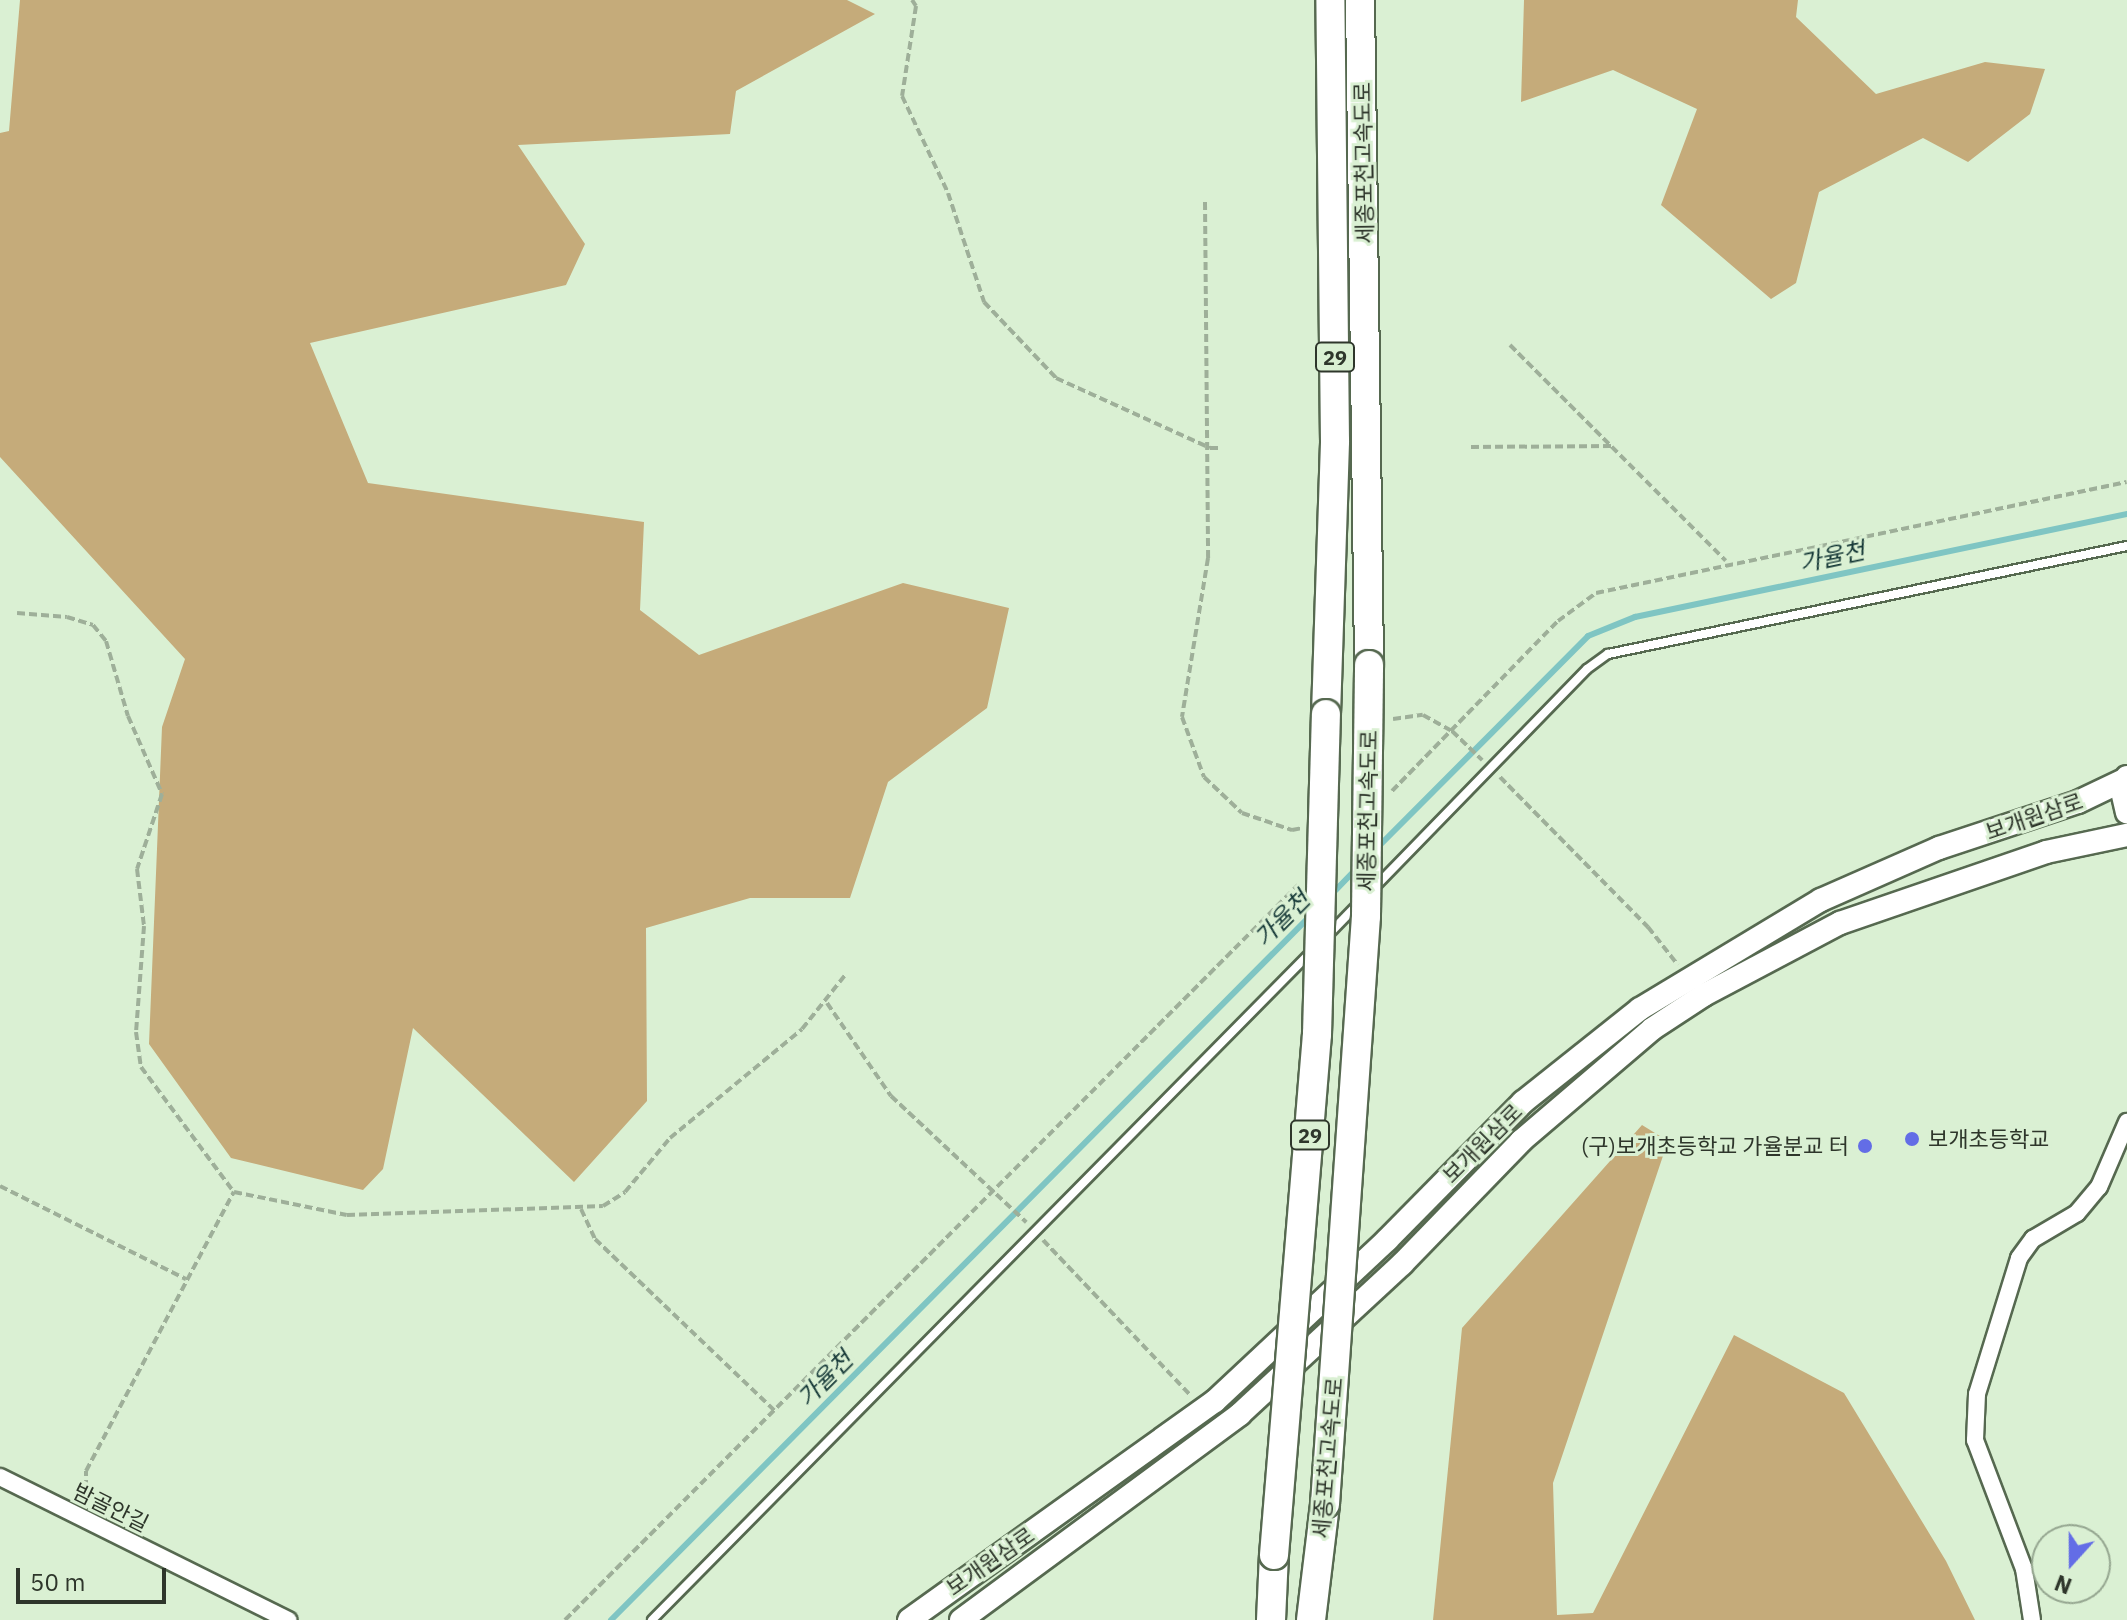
<!DOCTYPE html>
<html>
<head>
<meta charset="utf-8">
<style>
	body { margin:0 }
	#map { position:relative; width:2127px; height:1620px; overflow:hidden; background:#daf0d3; font-family:"IBM Plex Sans","Noto Sans KR",sans-serif }
	div>[style] { position:absolute }
	.forest>* { inset:0; background:#c5ab7a }
	.stream>* { height:6px; margin:-3px; padding:0 3px; transform-origin:3px; border-radius:3px; background:#7fc5c3 }
	.path>* { height:4px; margin-top:-2px; transform-origin:0; background:repeating-linear-gradient(90deg,#9eaf99 0 8px,transparent 0 12px) }
	.roads { filter:drop-shadow(2px 0 #566950) drop-shadow(-2px 0 #566950) drop-shadow(0 2px #566950) drop-shadow(0 -2px #566950) }
	.service>* { height:8px; margin:-4px; padding:0 4px; transform-origin:4px; border-radius:4px; background:#fff }
	.minor>* { height:16px; margin:-8px; padding:0 8px; transform-origin:8px; border-radius:8px; background:#fff }
	.secondary>* { height:22px; margin:-11px; padding:0 11px; transform-origin:11px; border-radius:11px; background:#fff }
	.motorway>* { height:28px; margin:-14px; padding:0 14px; transform-origin:14px; border-radius:14px; background:#fff }
	.bridges { filter:drop-shadow(2px 0 #566950) drop-shadow(-2px 0 #566950) drop-shadow(0 2px #566950) drop-shadow(0 -2px #566950) }
	.motorway-bridge>* { height:28px; margin:-14px; padding:0 14px; transform-origin:14px; border-radius:14px; background:#fff }
	.dots>* { width:22px; height:22px; translate:-50% -50%; box-sizing:border-box; border:4px solid #daf0d3; border-radius:50% }
	span { translate:-50% -50%; white-space:nowrap; text-align:center; line-height:1.15; -webkit-text-stroke:6px #daf0d3; paint-order:stroke }
	.shield-label span { padding:2px 6px; background:#daf0d3; border:2px solid; border-radius:6px; -webkit-text-stroke-width:0 }
	.shield-label { font-size:20px; color:#2e362b; font-weight:700 }
	.street-label { font-size:22px; color:#2e362b }
	.poi-label { font-size:22px; color:#2e362b }
	.left { translate:0 -50%; text-align:left }
	.right { translate:-100% -50%; text-align:right }
	.water-label { font-size:24px; color:#143736; font-style:italic }
	.north { position:absolute; left:2031px; top:1524px; width:80px; height:80px; box-sizing:border-box; background:#daf0d3; border:2px solid #95a690; border-radius:50%; rotate:201deg; font-size:22px; font-weight:700; line-height:32px; text-align:center; color:#2e362b }
	.north::after { content:''; display:block; margin:auto; width:28px; height:36px; background:#636de6; clip-path:polygon(50% 0,100% 100%,50% 72%,0 100%) }
	.scale { position:absolute; left:16px; top:1568px; width:150px; height:36px; box-sizing:border-box; border:4px solid #2e362b; border-top:0; padding-left:10px; font-size:24px; line-height:28px; white-space:nowrap; color:#2e362b; -webkit-text-stroke:6px #daf0d3; paint-order:stroke }
</style>
</head>
<body>
<div id="map">
	<div class="forest">
		<div style="clip-path:polygon(20px 0,847px 0,875px 14px,736px 91px,730px 134px,518px 145px,585px 244px,566px 285px,310px 343px,368px 483px,644px 522px,640px 610px,699px 655px,903px 583px,1009px 608px,987px 708px,888px 782px,850px 898px,750px 898px,646px 928px,647px 1101px,574px 1182px,413px 1028px,383px 1169px,363px 1190px,231px 1158px,149px 1044px,162px 727px,185px 659px,0 457px,0 133px,9px 131px)"></div>
		<div style="clip-path:polygon(1524px 0,1798px 0,1796px 17px,1876px 94px,1985px 62px,2045px 69px,2030px 114px,1968px 162px,1923px 138px,1819px 192px,1796px 283px,1771px 299px,1661px 205px,1697px 109px,1613px 70px,1521px 102px)"></div>
		<div style="clip-path:polygon(1642px 1125px,1668px 1141px,1553px 1483px,1557px 1615px,1593px 1613px,1734px 1335px,1844px 1393px,1946px 1561px,1975px 1620px,1433px 1620px,1462px 1328px)"></div>
	</div>
	<div class="stream">
		<div style="left:1377px;top:848px;width:299px;rotate:-45.1deg"></div>
		<div style="left:1588px;top:636px;width:51px;rotate:-22deg"></div>
		<div style="left:1635px;top:617px;width:503px;rotate:-11.82deg"></div>
		<div style="left:1330px;top:896px;width:40px;rotate:-46deg"></div>
		<div style="left:611px;top:1620px;width:992px;rotate:-45.2deg"></div>
	</div>
	<div class="path">
		<div style="left:912px;top:0;width:7px;rotate:56deg"></div>
		<div style="left:916px;top:6px;width:91px;rotate:98.8deg"></div>
		<div style="left:902px;top:96px;width:107px;rotate:64.6deg"></div>
		<div style="left:948px;top:193px;width:115px;rotate:71.7deg"></div>
		<div style="left:984px;top:302px;width:105px;rotate:46.5deg"></div>
		<div style="left:1056px;top:378px;width:169px;rotate:24.4deg"></div>
		<div style="left:1210px;top:448px;width:12px"></div>
		<div style="left:1205px;top:202px;width:356px;rotate:89.5deg"></div>
		<div style="left:1208px;top:558px;width:161px;rotate:99.3deg"></div>
		<div style="left:1182px;top:717px;width:64px;rotate:69.9deg"></div>
		<div style="left:1204px;top:777px;width:52px;rotate:43.5deg"></div>
		<div style="left:1242px;top:813px;width:53px;rotate:18.8deg"></div>
		<div style="left:1292px;top:830px;width:10px;rotate:-11deg"></div>
		<div style="left:1510px;top:345px;width:305px;rotate:45deg"></div>
		<div style="left:1471px;top:447px;width:141px;rotate:-0.4deg"></div>
		<div style="left:17px;top:613px;width:50px;rotate:4.6deg"></div>
		<div style="left:67px;top:617px;width:27px;rotate:17deg"></div>
		<div style="left:93px;top:625px;width:21px;rotate:51deg"></div>
		<div style="left:106px;top:641px;width:78px;rotate:73.7deg"></div>
		<div style="left:128px;top:716px;width:85px;rotate:66.4deg"></div>
		<div style="left:162px;top:794px;width:79px;rotate:108.4deg"></div>
		<div style="left:137px;top:869px;width:57px;rotate:83deg"></div>
		<div style="left:144px;top:926px;width:106px;rotate:94.3deg"></div>
		<div style="left:136px;top:1032px;width:35px;rotate:82deg"></div>
		<div style="left:141px;top:1067px;width:156px;rotate:53.4deg"></div>
		<div style="left:234px;top:1192px;width:115px;rotate:11.5deg"></div>
		<div style="left:347px;top:1215px;width:256px;rotate:-2deg"></div>
		<div style="left:603px;top:1206px;width:26px;rotate:-32deg"></div>
		<div style="left:625px;top:1192px;width:70px;rotate:-50.2deg"></div>
		<div style="left:670px;top:1138px;width:171px;rotate:-39.5deg"></div>
		<div style="left:802px;top:1029px;width:70px;rotate:-51.3deg"></div>
		<div style="left:1393px;top:719px;width:30px;rotate:-8deg"></div>
		<div style="left:1423px;top:715px;width:33px;rotate:29deg"></div>
		<div style="left:1452px;top:731px;width:42px;rotate:44deg"></div>
		<div style="left:1500px;top:777px;width:211px;rotate:45.4deg"></div>
		<div style="left:1648px;top:927px;width:48px;rotate:51.7deg"></div>
		<div style="left:1392px;top:791px;width:238px;rotate:-45.7deg"></div>
		<div style="left:1558px;top:621px;width:47px;rotate:-36.4deg"></div>
		<div style="left:1596px;top:593px;width:542px;rotate:-11.81deg"></div>
		<div style="left:827px;top:1003px;width:113px;rotate:55.5deg"></div>
		<div style="left:891px;top:1096px;width:185px;rotate:43deg"></div>
		<div style="left:0;top:1186px;width:208px;rotate:26.6deg"></div>
		<div style="left:581px;top:1209px;width:33px;rotate:65deg"></div>
		<div style="left:595px;top:1239px;width:248px;rotate:43.7deg"></div>
		<div style="left:1043px;top:1240px;width:215px;rotate:46.5deg"></div>
		<div style="left:86px;top:1500px;width:29px;rotate:-90deg"></div>
		<div style="left:86px;top:1471px;width:316px;rotate:-62.1deg"></div>
		<div style="left:565px;top:1620px;width:1038px;rotate:-45.08deg"></div>
	</div>
	<div class="roads">
		<div class="service">
			<div style="left:1374px;top:888px;width:305px;rotate:-45.8deg"></div>
			<div style="left:1587px;top:669px;width:26px;rotate:-36deg"></div>
			<div style="left:1608px;top:654px;width:530px;rotate:-11.76deg"></div>
			<div style="left:1327px;top:936px;width:46px;rotate:-45.9deg"></div>
			<div style="left:652px;top:1620px;width:938px;rotate:-45.39deg"></div>
		</div>
		<div class="minor">
			<div style="left:0;top:1477px;width:322px;rotate:26.4deg"></div>
			<div style="left:2032px;top:1620px;width:52px;rotate:-98.9deg"></div>
			<div style="left:2024px;top:1569px;width:138px;rotate:-110.8deg"></div>
			<div style="left:1975px;top:1440px;width:46px;rotate:-87.5deg"></div>
			<div style="left:1977px;top:1394px;width:142px;rotate:-72.8deg"></div>
			<div style="left:2019px;top:1258px;width:24px;rotate:-54deg"></div>
			<div style="left:2033px;top:1239px;width:51px;rotate:-30.6deg"></div>
			<div style="left:2077px;top:1213px;width:34px;rotate:-50deg"></div>
			<div style="left:2099px;top:1187px;width:71px;rotate:-66.7deg"></div>
		</div>
		<div class="secondary">
			<div style="left:2127px;top:777px;width:15px;rotate:110deg"></div>
			<div style="left:2122px;top:791px;width:22px;rotate:77deg"></div>
			<div style="left:909px;top:1620px;width:376px;rotate:-35.6deg"></div>
			<div style="left:1215px;top:1401px;width:236px;rotate:-43.1deg"></div>
			<div style="left:1387px;top:1240px;width:194px;rotate:-45.4deg"></div>
			<div style="left:1523px;top:1102px;width:149px;rotate:-38.5deg"></div>
			<div style="left:1640px;top:1009px;width:211px;rotate:-31.1deg"></div>
			<div style="left:1821px;top:900px;width:129px;rotate:-23.8deg"></div>
			<div style="left:1939px;top:848px;width:146px;rotate:-18.3deg"></div>
			<div style="left:2078px;top:802px;width:53px;rotate:-25.6deg"></div>
			<div style="left:961px;top:1620px;width:347px;rotate:-36.4deg"></div>
			<div style="left:1240px;top:1414px;width:221px;rotate:-42.8deg"></div>
			<div style="left:1402px;top:1264px;width:171px;rotate:-45.9deg"></div>
			<div style="left:1521px;top:1141px;width:172px;rotate:-40.5deg"></div>
			<div style="left:1652px;top:1029px;width:62px;rotate:-33.2deg"></div>
			<div style="left:1704px;top:995px;width:154px;rotate:-27.9deg"></div>
			<div style="left:1840px;top:923px;width:218px;rotate:-19deg"></div>
			<div style="left:2046px;top:852px;width:83px;rotate:-11.9deg"></div>
		</div>
		<div class="motorway">
			<div style="left:1360px;top:0;width:665px;rotate:89.22deg"></div>
			<div style="left:1326px;top:714px;width:273px;rotate:-88.1deg"></div>
			<div style="left:1335px;top:441px;width:441px;rotate:-90.6deg"></div>
			<div style="left:1271px;top:1620px;width:65px;rotate:-87.4deg"></div>
			<div style="left:1311px;top:1620px;width:117px;rotate:-83.1deg"></div>
		</div>
	</div>
	<div class="bridges">
		<div class="motorway-bridge">
			<div style="left:1325px;top:1504px;width:589px;rotate:-86.01deg"></div>
			<div style="left:1366px;top:916px;width:251px;rotate:-89.3deg"></div>
			<div style="left:1274px;top:1555px;width:523px;rotate:-85.28deg"></div>
			<div style="left:1317px;top:1034px;width:320px;rotate:-88.4deg"></div>
		</div>
	</div>
	<div class="dots">
		<div style="left:1912px;top:1139px;background:#636de6"></div>
		<div style="left:1865px;top:1146px;background:#636de6"></div>
	</div>
	<div class="shield-label">
		<span style="left:1335px;top:357px">29</span>
		<span style="left:1310px;top:1135px">29</span>
	</div>
	<div class="street-label">
		<span style="left:1363px;top:163px;rotate:-91deg">세종포천고속도로</span>
		<span style="left:1367px;top:811px;rotate:-89deg">세종포천고속도로</span>
		<span style="left:2034px;top:816px;rotate:-19deg">보개원삼로</span>
		<span style="left:1482px;top:1143px;rotate:-45deg">보개원삼로</span>
		<span style="left:1327px;top:1458px;rotate:-85deg">세종포천고속도로</span>
		<span style="left:111px;top:1507px;rotate:26deg">밤골안길</span>
		<span style="left:990px;top:1561px;rotate:-35deg">보개원삼로</span>
	</div>
	<div class="poi-label">
		<span class="left" style="left:1928px;top:1139px">보개초등학교</span>
		<span class="right" style="left:1849px;top:1146px">(구)보개초등학교 가율분교 터</span>
	</div>
	<div class="water-label">
		<span style="left:1832px;top:557px;rotate:-12deg">가율천</span>
		<span style="left:1282px;top:919px;rotate:-45deg">가율천</span>
		<span style="left:825px;top:1379px;rotate:-45deg">가율천</span>
	</div>
	<div class="north">N</div>
	<div class="scale">50 m</div>
</div>
</body>
</html>
